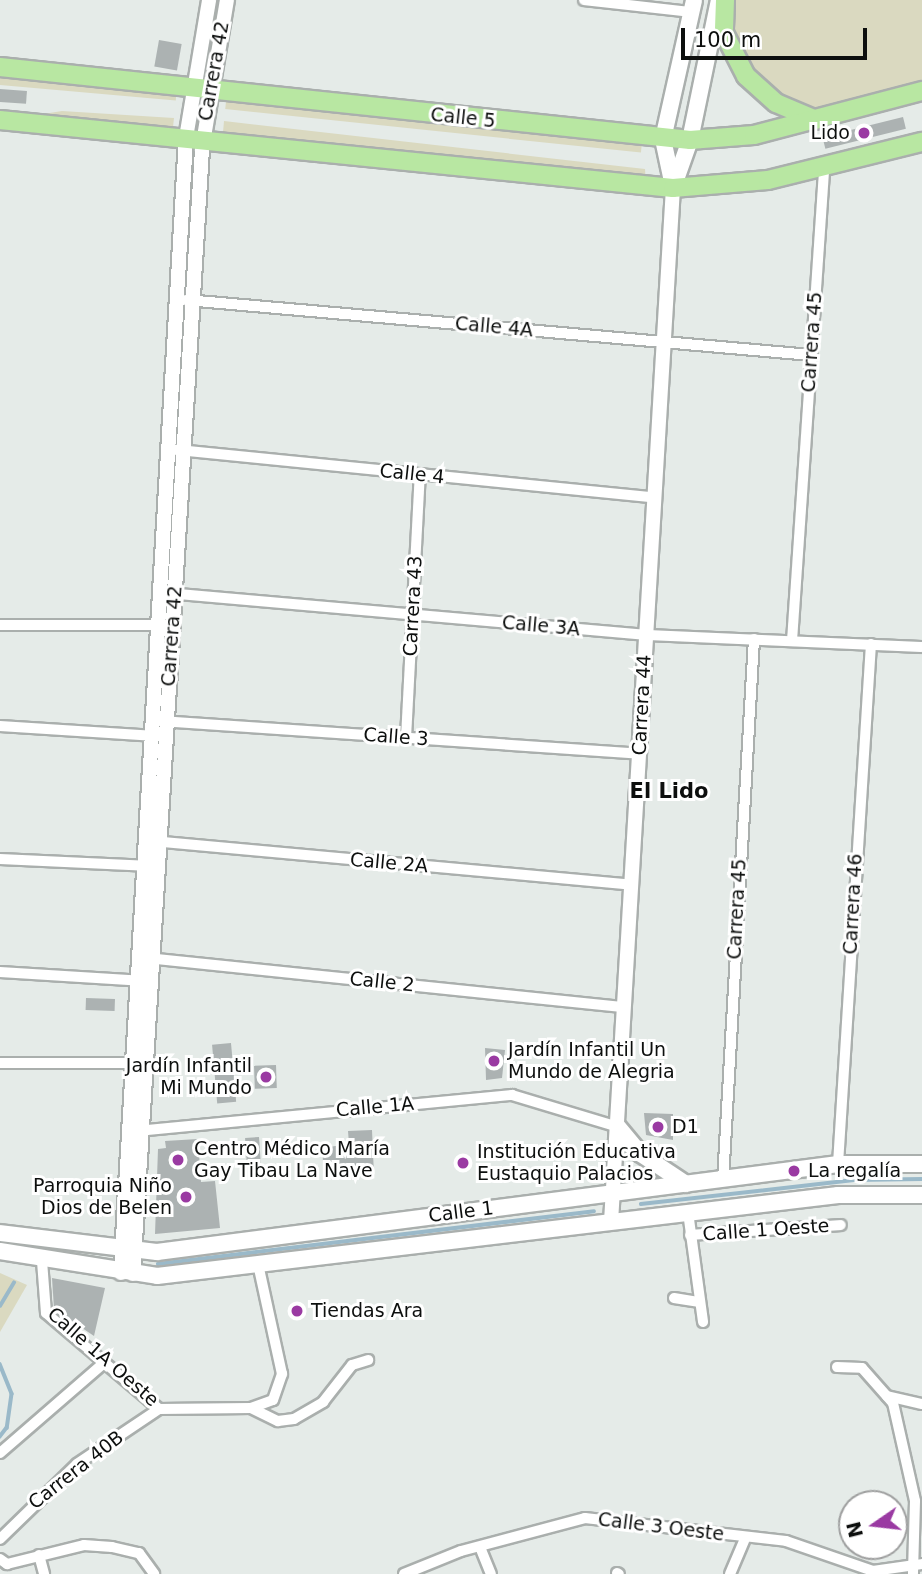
<!DOCTYPE html>
<html>
<head>
<meta charset="utf-8">
<style>
	body { margin:0 }
	#map { position:relative; width:922px; height:1574px; overflow:hidden; background:#e5ebe8; font-family:"DejaVu Sans",sans-serif }
	div>[style] { position:absolute }
	.green>* { inset:0; background:#dad9c0; transform-origin:0 0 }
	.stream>* { height:3.5px; margin:-1.75px; padding:0 1.75px; transform-origin:1.75px; border-radius:1.75px; background:#9ab9c9 }
	.building>* { inset:0; background:#acb2b2; transform-origin:0 0 }
	.roads { filter:drop-shadow(2px 0 #aaafad) drop-shadow(-2px 0 #aaafad) drop-shadow(0 2px #aaafad) drop-shadow(0 -2px #aaafad) }
	.minor>* { height:10px; margin:-5px; padding:0 5px; transform-origin:5px; border-radius:5px; background:#fff }
	.tertiary>* { height:14px; margin:-7px; padding:0 7px; transform-origin:7px; border-radius:7px; background:#fff }
	.secondary>* { height:16px; margin:-8px; padding:0 8px; transform-origin:8px; border-radius:8px; background:#fff }
	.primary>* { height:18px; margin:-9px; padding:0 9px; transform-origin:9px; border-radius:9px; background:#b8e7a2 }
	.dots>* { width:19px; height:19px; translate:-50% -50%; box-sizing:border-box; border:4px solid #fff; border-radius:50% }
	span { translate:-50% -50%; white-space:nowrap; text-align:center; line-height:1.15; -webkit-text-stroke:6px #fff; paint-order:stroke }
	.street-label { font-size:19px; color:#0d0f0e }
	.poi-label { font-size:19px; color:#0d0f0e }
	.right { translate:-100% -50%; text-align:right }
	.left { translate:0 -50%; text-align:left }
	.neighbourhood-label { font-size:21px; color:#0d0f0e; font-weight:700 }
	.north { position:absolute; left:838px; top:1490px; width:70px; height:70px; box-sizing:border-box; background:#fff; border:2px solid #9e9f9f; border-radius:50%; rotate:256deg; font-size:19px; font-weight:700; line-height:28px; text-align:center; color:#0d0f0e }
	.north::after { content:''; display:block; margin:auto; width:24px; height:32px; background:#9a3aa2; clip-path:polygon(50% 0,100% 100%,50% 72%,0 100%) }
	.scale { position:absolute; left:681px; top:28px; width:186px; height:32px; box-sizing:border-box; border:4px solid #0d0f0e; border-top:0; padding-left:9px; font-size:21px; line-height:24px; white-space:nowrap; color:#0d0f0e; -webkit-text-stroke:5px #fff; paint-order:stroke }
</style>
</head>
<body>
<div id="map">
	<div class="green">
		<div style="clip-path:polygon(725px 0,922px 0,922px 91px,807px 117px,741px 70px)"></div>
		<div style="left:0;top:67px;width:178px;height:18px;rotate:5deg"></div>
		<div style="left:227px;top:92px;width:418px;height:17px;rotate:6deg"></div>
		<div style="clip-path:polygon(62px 111px,174px 118px,172px 136px,6px 120px)"></div>
		<div style="clip-path:polygon(224px 121px,645px 169px,646px 187px,222px 144px)"></div>
		<div style="clip-path:polygon(0 1273px,27px 1285px,0 1332px)"></div>
	</div>
	<div class="stream">
		<div style="left:641px;top:1204px;width:214px;rotate:-6.4deg"></div>
		<div style="left:854px;top:1180px;width:68px;rotate:-0.8deg"></div>
		<div style="left:158px;top:1264px;width:439px;rotate:-6.9deg"></div>
		<div style="left:0;top:1306px;width:27px;rotate:-59deg"></div>
		<div style="left:0;top:1364px;width:32px;rotate:68deg"></div>
		<div style="left:12px;top:1394px;width:34px;rotate:98deg"></div>
		<div style="left:7px;top:1428px;width:11px;rotate:128deg"></div>
	</div>
	<div class="building">
		<div style="left:159px;top:40px;width:23px;height:27px;rotate:10deg"></div>
		<div style="left:0;top:89px;width:27px;height:13px;rotate:4deg"></div>
		<div style="left:903px;top:117px;width:12px;height:83px;rotate:76deg"></div>
		<div style="left:86px;top:998px;width:29px;height:12px;rotate:2deg"></div>
		<div style="left:231px;top:1043px;width:59px;height:19px;rotate:85deg"></div>
		<div style="clip-path:polygon(485px 1048px,505px 1050px,502px 1078px,486px 1080px)"></div>
		<div style="left:276px;top:1065px;width:23px;height:22px;rotate:88deg"></div>
		<div style="clip-path:polygon(644px 1113px,673px 1114px,673px 1140px,646px 1135px)"></div>
		<div style="clip-path:polygon(372px 1130px,374px 1175px,324px 1175px,322px 1148px,349px 1144px,348px 1131px)"></div>
		<div style="left:259px;top:1137px;width:30px;height:14px;rotate:86deg"></div>
		<div style="clip-path:polygon(198px 1139px,201px 1182px,215px 1181px,220px 1228px,155px 1234px,158px 1149px,166px 1148px,165px 1141px)"></div>
		<div style="clip-path:polygon(52px 1278px,105px 1288px,94px 1336px,54px 1309px)"></div>
	</div>
	<div class="roads">
		<div class="minor">
			<div style="left:584px;top:0;width:108px;rotate:6.4deg"></div>
			<div style="left:186px;top:300px;width:627px;rotate:5.03deg"></div>
			<div style="left:168px;top:449px;width:489px;rotate:5.7deg"></div>
			<div style="left:167px;top:593px;width:482px;rotate:5deg"></div>
			<div style="left:647px;top:635px;width:275px;rotate:2.5deg"></div>
			<div style="left:0;top:625px;width:165px"></div>
			<div style="left:792px;top:641px;width:473px;rotate:-86.1deg"></div>
			<div style="left:160px;top:721px;width:481px;rotate:3.9deg"></div>
			<div style="left:0;top:726px;width:156px;rotate:3.7deg"></div>
			<div style="left:406px;top:738px;width:263px;rotate:-87deg"></div>
			<div style="left:152px;top:841px;width:482px;rotate:5.2deg"></div>
			<div style="left:0;top:859px;width:151px;rotate:2.7deg"></div>
			<div style="left:147px;top:958px;width:480px;rotate:5.9deg"></div>
			<div style="left:0;top:972px;width:145px;rotate:3.6deg"></div>
			<div style="left:0;top:1063px;width:137px"></div>
			<div style="left:137px;top:1131px;width:377px;rotate:-5.5deg"></div>
			<div style="left:512px;top:1095px;width:111px;rotate:16.8deg"></div>
			<div style="left:838px;top:1164px;width:521px;rotate:-86.37deg"></div>
			<div style="left:723px;top:1180px;width:542px;rotate:-86.72deg"></div>
			<div style="left:688px;top:1212px;width:111px;rotate:82.2deg"></div>
			<div style="left:690px;top:1235px;width:151px;rotate:-3.8deg"></div>
			<div style="left:42px;top:1261px;width:52px;rotate:85.6deg"></div>
			<div style="left:46px;top:1313px;width:148px;rotate:40.3deg"></div>
			<div style="left:674px;top:1298px;width:26px;rotate:9deg"></div>
			<div style="left:837px;top:1367px;width:25px;rotate:2deg"></div>
			<div style="left:862px;top:1368px;width:47px;rotate:48.5deg"></div>
			<div style="left:893px;top:1403px;width:100px;rotate:77.3deg"></div>
			<div style="left:915px;top:1501px;width:73px;rotate:91.6deg"></div>
			<div style="left:887px;top:1396px;width:36px;rotate:13deg"></div>
			<div style="left:251px;top:1408px;width:30px;rotate:26deg"></div>
			<div style="left:278px;top:1421px;width:16px;rotate:-7deg"></div>
			<div style="left:294px;top:1419px;width:34px;rotate:-30deg"></div>
			<div style="left:323px;top:1402px;width:47px;rotate:-51.9deg"></div>
			<div style="left:352px;top:1365px;width:17px;rotate:-17deg"></div>
			<div style="left:0;top:1453px;width:138px;rotate:-40.9deg"></div>
			<div style="left:0;top:1539px;width:107px;rotate:-44.2deg"></div>
			<div style="left:77px;top:1464px;width:99px;rotate:-33.9deg"></div>
			<div style="left:159px;top:1409px;width:92px;rotate:-0.6deg"></div>
			<div style="left:251px;top:1408px;width:23px;rotate:-20deg"></div>
			<div style="left:273px;top:1400px;width:28px;rotate:-71deg"></div>
			<div style="left:282px;top:1374px;width:113px;rotate:-102.3deg"></div>
			<div style="left:480px;top:1547px;width:29px;rotate:68deg"></div>
			<div style="left:39px;top:1555px;width:20px;rotate:75deg"></div>
			<div style="left:0;top:1559px;width:9px;rotate:36deg"></div>
			<div style="left:7px;top:1564px;width:79px;rotate:-13.9deg"></div>
			<div style="left:84px;top:1545px;width:28px;rotate:4deg"></div>
			<div style="left:112px;top:1547px;width:28px;rotate:13deg"></div>
			<div style="left:139px;top:1553px;width:26px;rotate:54deg"></div>
			<div style="left:617px;top:1573px;width:2px;rotate:27deg"></div>
			<div style="left:404px;top:1574px;width:61px;rotate:-22deg"></div>
			<div style="left:461px;top:1551px;width:128px;rotate:-14.9deg"></div>
			<div style="left:585px;top:1518px;width:202px;rotate:6.5deg"></div>
			<div style="left:786px;top:1541px;width:92px;rotate:19deg"></div>
			<div style="left:873px;top:1571px;width:49px;rotate:-8.1deg"></div>
			<div style="left:730px;top:1574px;width:39px;rotate:-67deg"></div>
		</div>
		<div class="tertiary">
			<div style="left:611px;top:1222px;width:1036px;rotate:-86.57deg"></div>
			<div style="left:121px;top:1273px;width:1137px;rotate:-86.72deg"></div>
			<div style="left:186px;top:138px;width:140px;rotate:-80.5deg"></div>
			<div style="left:133px;top:1274px;width:1127px;rotate:-86.49deg"></div>
			<div style="left:202px;top:149px;width:151px;rotate:-80.5deg"></div>
		</div>
		<div class="secondary">
			<div style="left:673px;top:186px;width:48px;rotate:-102deg"></div>
			<div style="left:663px;top:139px;width:142px;rotate:-77.4deg"></div>
			<div style="left:673px;top:188px;width:51px;rotate:-70.5deg"></div>
			<div style="left:690px;top:140px;width:143px;rotate:-78.3deg"></div>
			<div style="left:618px;top:1127px;width:35px;rotate:50deg"></div>
			<div style="left:641px;top:1154px;width:54px;rotate:33.7deg"></div>
			<div style="left:0;top:1233px;width:158px;rotate:6.9deg"></div>
			<div style="left:157px;top:1252px;width:687px;rotate:-7.36deg"></div>
			<div style="left:838px;top:1164px;width:84px"></div>
			<div style="left:0;top:1251px;width:159px;rotate:9deg"></div>
			<div style="left:157px;top:1276px;width:686px;rotate:-6.78deg"></div>
			<div style="left:838px;top:1195px;width:84px"></div>
		</div>
		<div class="primary">
			<div style="left:725px;top:0;width:33px;rotate:92deg"></div>
			<div style="left:724px;top:33px;width:48px;rotate:62.9deg"></div>
			<div style="left:746px;top:76px;width:40px;rotate:42deg"></div>
			<div style="left:776px;top:103px;width:43px;rotate:23deg"></div>
			<div style="left:0;top:67px;width:694px;rotate:6.04deg"></div>
			<div style="left:690px;top:140px;width:64px;rotate:-4.5deg"></div>
			<div style="left:754px;top:135px;width:174px;rotate:-14.7deg"></div>
			<div style="left:0;top:120px;width:676px;rotate:5.77deg"></div>
			<div style="left:673px;top:188px;width:95px;rotate:-4.8deg"></div>
			<div style="left:768px;top:180px;width:159px;rotate:-13.9deg"></div>
		</div>
	</div>
	<div class="dots">
		<div style="left:864px;top:133px;background:#9a3aa2"></div>
		<div style="left:494px;top:1061px;background:#9a3aa2"></div>
		<div style="left:266px;top:1077px;background:#9a3aa2"></div>
		<div style="left:658px;top:1127px;background:#9a3aa2"></div>
		<div style="left:178px;top:1160px;background:#9a3aa2"></div>
		<div style="left:463px;top:1163px;background:#9a3aa2"></div>
		<div style="left:794px;top:1171px;background:#9a3aa2"></div>
		<div style="left:186px;top:1197px;background:#9a3aa2"></div>
		<div style="left:297px;top:1311px;background:#9a3aa2"></div>
	</div>
	<div class="street-label">
		<span style="left:214px;top:71px;rotate:-80deg">Carrera 42</span>
		<span style="left:463px;top:118px;rotate:6deg">Calle 5</span>
		<span style="left:494px;top:327px;rotate:5deg">Calle 4A</span>
		<span style="left:812px;top:342px;rotate:-86deg">Carrera 45</span>
		<span style="left:412px;top:474px;rotate:6deg">Calle 4</span>
		<span style="left:413px;top:606px;rotate:-87deg">Carrera 43</span>
		<span style="left:541px;top:626px;rotate:5deg">Calle 3A</span>
		<span style="left:172px;top:636px;rotate:-86deg">Carrera 42</span>
		<span style="left:642px;top:705px;rotate:-87deg">Carrera 44</span>
		<span style="left:396px;top:737px;rotate:4deg">Calle 3</span>
		<span style="left:389px;top:863px;rotate:5deg">Calle 2A</span>
		<span style="left:853px;top:904px;rotate:-87deg">Carrera 46</span>
		<span style="left:737px;top:909px;rotate:-87deg">Carrera 45</span>
		<span style="left:382px;top:982px;rotate:6deg">Calle 2</span>
		<span style="left:375px;top:1107px;rotate:-5deg">Calle 1A</span>
		<span style="left:461px;top:1212px;rotate:-7deg">Calle 1</span>
		<span style="left:766px;top:1230px;rotate:-4deg">Calle 1 Oeste</span>
		<span style="left:103px;top:1357px;rotate:41deg">Calle 1A Oeste</span>
		<span style="left:76px;top:1470px;rotate:-38deg">Carrera 40B</span>
		<span style="left:661px;top:1527px;rotate:7deg">Calle 3 Oeste</span>
	</div>
	<div class="poi-label">
		<span class="right" style="left:850px;top:133px">Lido</span>
		<span class="left" style="left:508px;top:1061px">Jardín Infantil Un<br>Mundo de Alegria</span>
		<span class="right" style="left:252px;top:1077px">Jardín Infantil<br>Mi Mundo</span>
		<span class="left" style="left:672px;top:1127px">D1</span>
		<span class="left" style="left:194px;top:1160px">Centro Médico María<br>Gay Tibau La Nave</span>
		<span class="left" style="left:477px;top:1163px">Institución Educativa<br>Eustaquio Palacios</span>
		<span class="left" style="left:808px;top:1171px">La regalía</span>
		<span class="right" style="left:172px;top:1197px">Parroquia Niño<br>Dios de Belen</span>
		<span class="left" style="left:311px;top:1311px">Tiendas Ara</span>
	</div>
	<div class="neighbourhood-label">
		<span style="left:669px;top:791px">El Lido</span>
	</div>
	<div class="north">N</div>
	<div class="scale">100 m</div>
</div>
</body>
</html>
